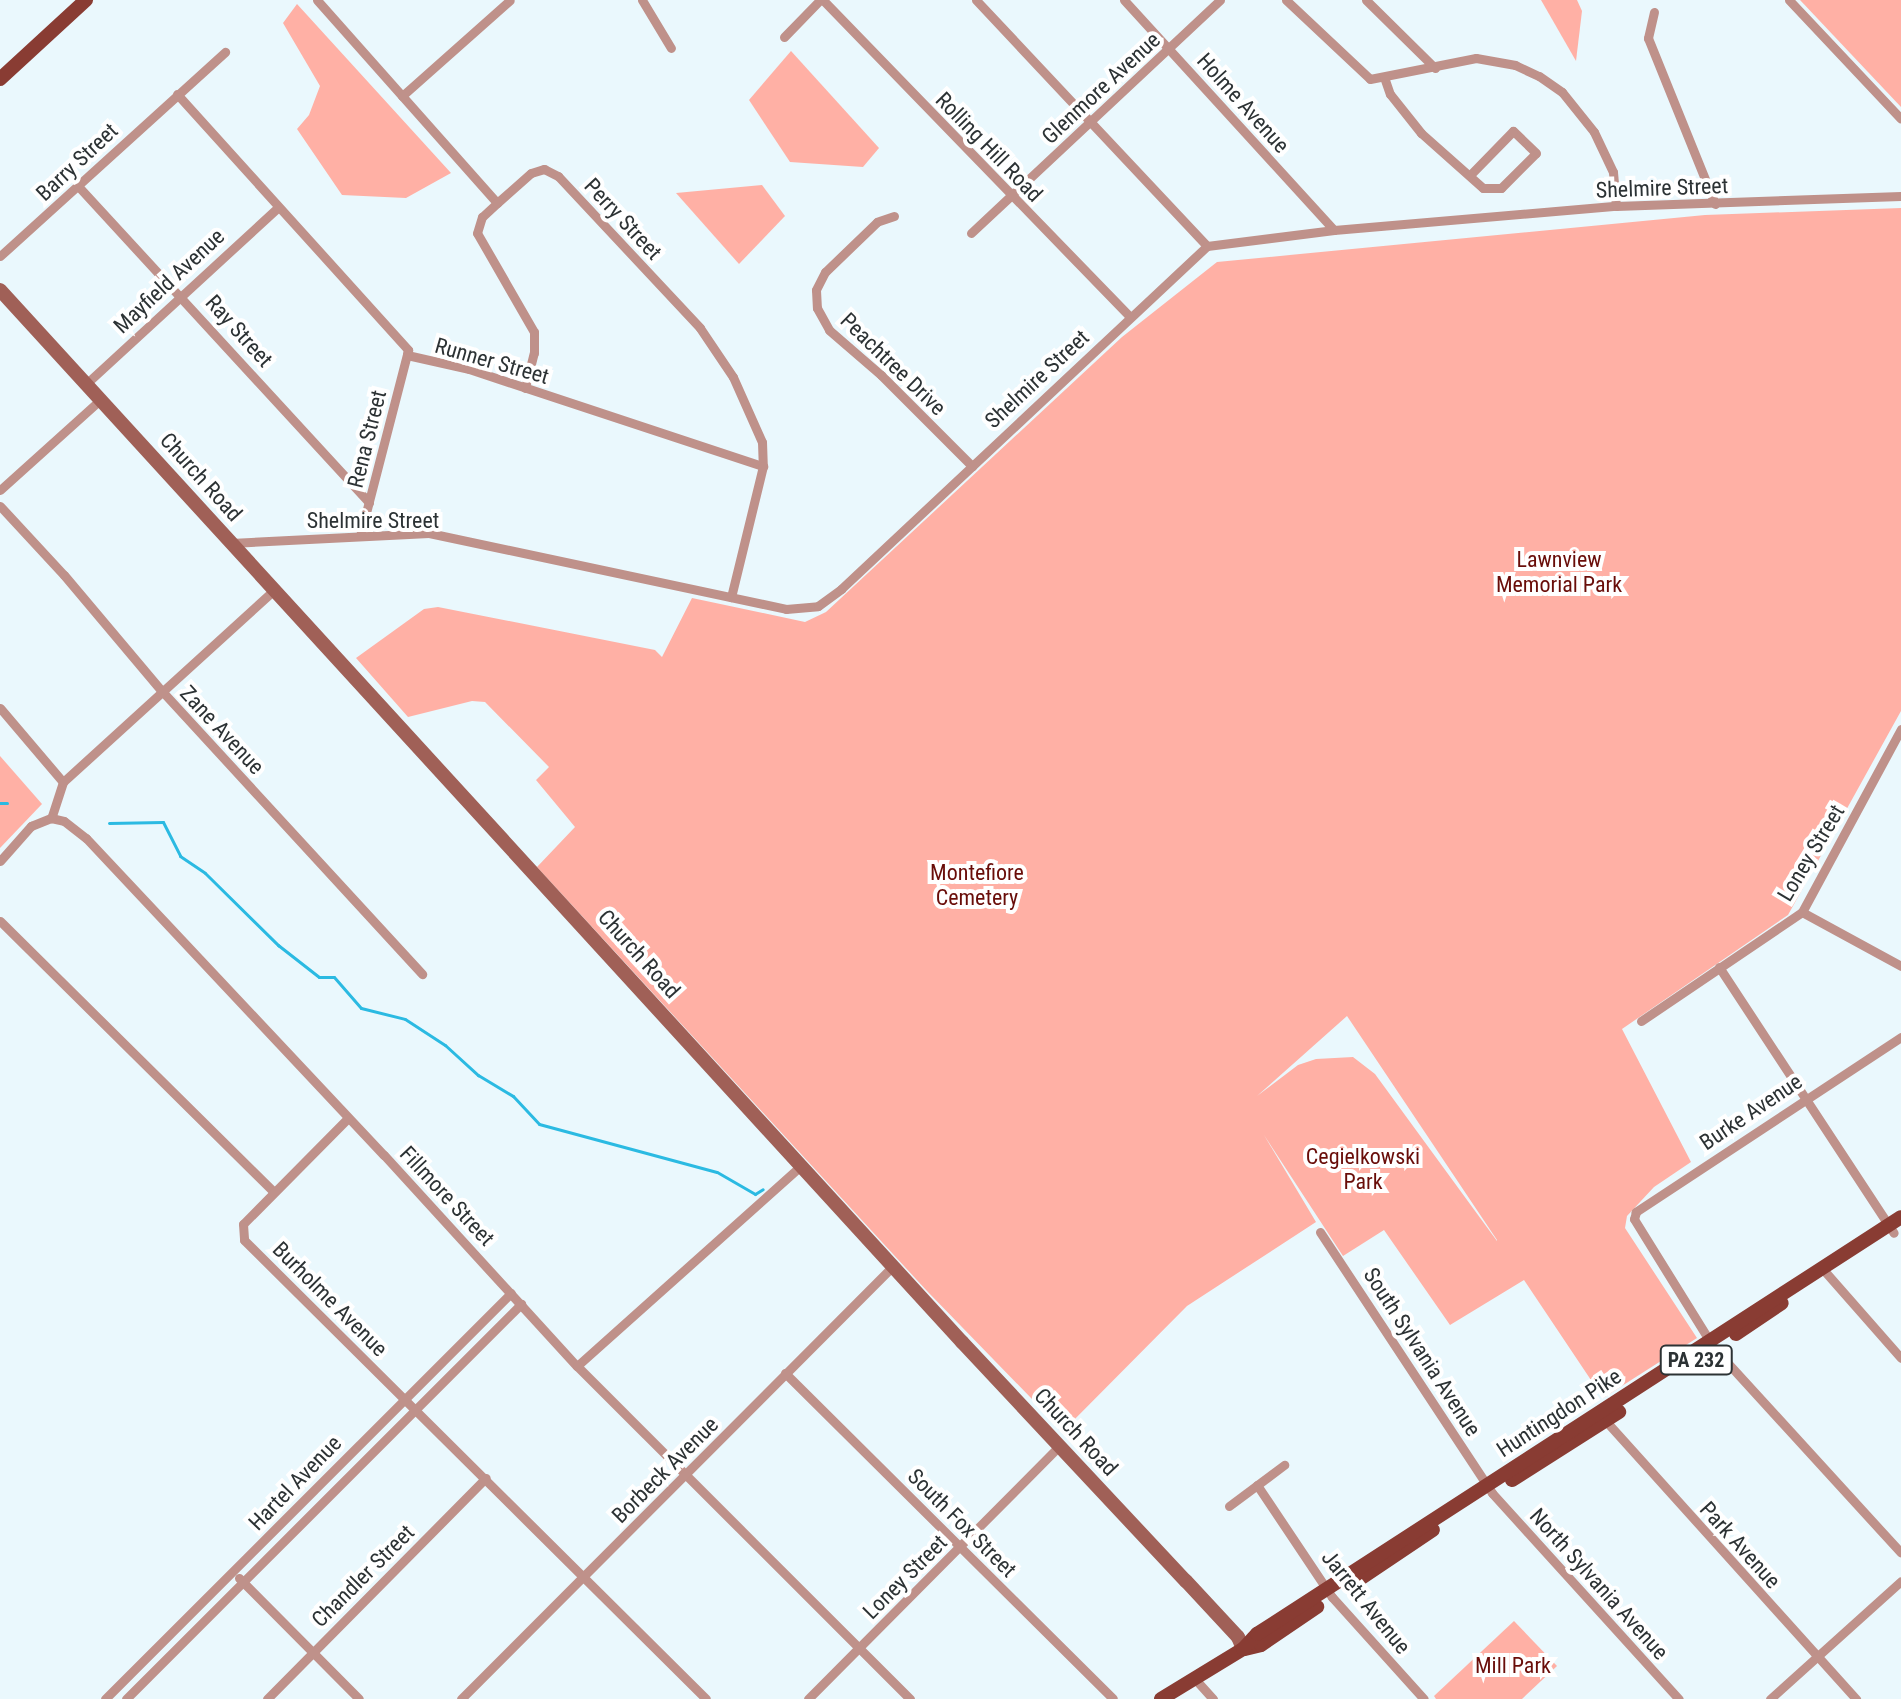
<!DOCTYPE html>
<html>
<head>
<meta charset="utf-8">
<style>
	body { margin:0 }
	#map { position:relative; width:1901px; height:1699px; overflow:hidden; background:#eaf8fd; font-family:"Roboto Condensed",sans-serif }
	div>[style] { position:absolute }
	.green>* { inset:0; background:#ffb0a5 }
	.stream>* { height:3px; margin:-1.5px; padding:0 1.5px; transform-origin:1.5px; border-radius:1.5px; background:#2bbae2 }
	.street>* { height:9px; margin:-4.5px; padding:0 4.5px; transform-origin:4.5px; border-radius:4.5px; background:#bf918a }
	.secondary>* { height:14px; margin:-7px; padding:0 7px; transform-origin:7px; border-radius:7px; background:#a06057 }
	.primary>* { height:14px; margin:-7px; padding:0 7px; transform-origin:7px; border-radius:7px; background:#893c33 }
	span { translate:-50% -50%; white-space:nowrap; text-align:center; line-height:1.15; -webkit-text-stroke:8px #fff; paint-order:stroke }
	.shield-label span { padding:2px 6px; background:#fff; border:2px solid; border-radius:6px; -webkit-text-stroke-width:0 }
	.shield-label { font-size:20px; color:#2c3234; font-weight:700 }
	.street-label { font-size:22px; color:#2c3234 }
	.park-label { font-size:22px; color:#690d09 }
</style>
</head>
<body>
<div id="map">
	<div class="green">
		<div style="clip-path:polygon(1541px 0,1577px 0,1582px 11px,1576px 61px)"></div>
		<div style="clip-path:polygon(1800px 0,1901px 0,1901px 107px)"></div>
		<div style="clip-path:polygon(297px 4px,451px 173px,406px 198px,342px 195px,297px 129px,309px 115px,320px 86px,283px 23px)"></div>
		<div style="clip-path:polygon(791px 51px,879px 148px,863px 167px,790px 162px,749px 100px)"></div>
		<div style="clip-path:polygon(762px 185px,785px 216px,739px 264px,676px 193px)"></div>
		<div style="clip-path:polygon(evenodd,1901px 208px,1901px 711px,1788px 915px,1622px 1029px,1691px 1162px,1654px 1187px,1627px 1216px,1625px 1228px,1697px 1338px,1603px 1398px,1524px 1280px,1450px 1325px,1384px 1230px,1343px 1256px,1264px 1135px,1316px 1222px,1187px 1306px,1063px 1431px,927px 1291px,537px 867px,575px 827px,536px 780px,549px 767px,485px 702px,472px 701px,408px 717px,356px 658px,424px 609px,438px 607px,655px 650px,662px 657px,692px 598px,805px 622px,826px 612px,1122px 337px,1217px 262px,1705px 215px,1901px 208px,1347px 1016px,1497px 1240px,1497px 1241px,1375px 1074px,1353px 1057px,1316px 1059px,1298px 1065px,1257px 1096px,1347px 1016px)"></div>
		<div style="clip-path:polygon(0 756px,42px 804px,0 848px)"></div>
		<div style="clip-path:polygon(1514px 1621px,1557px 1666px,1522px 1699px,1436px 1699px,1434px 1696px)"></div>
	</div>
	<div class="stream">
		<div style="left:0;top:803px;width:7px"></div>
		<div style="left:109px;top:823px;width:54px;rotate:-1.1deg"></div>
		<div style="left:163px;top:822px;width:38px;rotate:63deg"></div>
		<div style="left:180px;top:856px;width:30px;rotate:34deg"></div>
		<div style="left:205px;top:873px;width:103px;rotate:44.6deg"></div>
		<div style="left:278px;top:945px;width:52px;rotate:38deg"></div>
		<div style="left:319px;top:977px;width:15px"></div>
		<div style="left:334px;top:977px;width:41px;rotate:48.9deg"></div>
		<div style="left:361px;top:1008px;width:45px;rotate:14deg"></div>
		<div style="left:405px;top:1019px;width:48px;rotate:33deg"></div>
		<div style="left:445px;top:1045px;width:45px;rotate:42.3deg"></div>
		<div style="left:478px;top:1075px;width:41px;rotate:31deg"></div>
		<div style="left:513px;top:1096px;width:38px;rotate:47deg"></div>
		<div style="left:539px;top:1124px;width:184px;rotate:15.1deg"></div>
		<div style="left:717px;top:1172px;width:44px;rotate:30.1deg"></div>
		<div style="left:755px;top:1194px;width:9px;rotate:-32deg"></div>
	</div>
	<div class="street">
		<div style="left:317px;top:0;width:271px;rotate:48.4deg"></div>
		<div style="left:642px;top:0;width:56px;rotate:58.9deg"></div>
		<div style="left:823px;top:0;width:441px;rotate:45.9deg"></div>
		<div style="left:976px;top:0;width:337px;rotate:46.8deg"></div>
		<div style="left:1124px;top:0;width:311px;rotate:47.6deg"></div>
		<div style="left:1286px;top:0;width:115px;rotate:43.2deg"></div>
		<div style="left:1370px;top:79px;width:108px;rotate:-11.2deg"></div>
		<div style="left:1476px;top:58px;width:40px;rotate:10deg"></div>
		<div style="left:1515px;top:65px;width:26px;rotate:25deg"></div>
		<div style="left:1539px;top:76px;width:28px;rotate:35deg"></div>
		<div style="left:1562px;top:92px;width:51px;rotate:51.3deg"></div>
		<div style="left:1594px;top:132px;width:44px;rotate:64.6deg"></div>
		<div style="left:1613px;top:172px;width:34px;rotate:85deg"></div>
		<div style="left:1366px;top:0;width:97px;rotate:44.6deg"></div>
		<div style="left:1789px;top:0;width:163px;rotate:46.7deg"></div>
		<div style="left:1654px;top:12px;width:27px;rotate:103deg"></div>
		<div style="left:1648px;top:38px;width:179px;rotate:68deg"></div>
		<div style="left:784px;top:37px;width:52px;rotate:-45.8deg"></div>
		<div style="left:1384px;top:77px;width:18px;rotate:71deg"></div>
		<div style="left:1390px;top:94px;width:50px;rotate:51.5deg"></div>
		<div style="left:1421px;top:133px;width:83px;rotate:41.6deg"></div>
		<div style="left:1483px;top:188px;width:18px"></div>
		<div style="left:1501px;top:188px;width:49px;rotate:-45deg"></div>
		<div style="left:1536px;top:153px;width:32px;rotate:-136deg"></div>
		<div style="left:1513px;top:131px;width:62px;rotate:134.3deg"></div>
		<div style="left:177px;top:94px;width:345px;rotate:47.9deg"></div>
		<div style="left:408px;top:350px;width:5px;rotate:101deg"></div>
		<div style="left:407px;top:355px;width:64px;rotate:12.7deg"></div>
		<div style="left:469px;top:369px;width:310px;rotate:18.3deg"></div>
		<div style="left:402px;top:96px;width:144px;rotate:-41.6deg"></div>
		<div style="left:78px;top:186px;width:430px;rotate:47.4deg"></div>
		<div style="left:894px;top:216px;width:18px;rotate:161deg"></div>
		<div style="left:877px;top:222px;width:72px;rotate:136.1deg"></div>
		<div style="left:825px;top:272px;width:20px;rotate:117deg"></div>
		<div style="left:816px;top:290px;width:18px;rotate:87deg"></div>
		<div style="left:817px;top:308px;width:25px;rotate:61deg"></div>
		<div style="left:829px;top:330px;width:69px;rotate:40.9deg"></div>
		<div style="left:881px;top:375px;width:129px;rotate:45deg"></div>
		<div style="left:971px;top:233px;width:341px;rotate:-43.1deg"></div>
		<div style="left:0;top:256px;width:304px;rotate:-42.2deg"></div>
		<div style="left:87px;top:383px;width:258px;rotate:-42.6deg"></div>
		<div style="left:525px;top:388px;width:36px;rotate:-76deg"></div>
		<div style="left:534px;top:353px;width:21px;rotate:-90deg"></div>
		<div style="left:534px;top:332px;width:114px;rotate:-119.9deg"></div>
		<div style="left:477px;top:233px;width:17px;rotate:-73deg"></div>
		<div style="left:482px;top:217px;width:21px;rotate:-43deg"></div>
		<div style="left:497px;top:203px;width:45px;rotate:-41.4deg"></div>
		<div style="left:531px;top:173px;width:14px;rotate:-17deg"></div>
		<div style="left:544px;top:169px;width:16px;rotate:27deg"></div>
		<div style="left:558px;top:176px;width:208px;rotate:46.9deg"></div>
		<div style="left:700px;top:328px;width:59px;rotate:56deg"></div>
		<div style="left:733px;top:377px;width:71px;rotate:66deg"></div>
		<div style="left:762px;top:442px;width:24px;rotate:88deg"></div>
		<div style="left:763px;top:466px;width:135px;rotate:103.7deg"></div>
		<div style="left:0;top:490px;width:136px;rotate:-42deg"></div>
		<div style="left:0;top:506px;width:94px;rotate:47.2deg"></div>
		<div style="left:64px;top:575px;width:150px;rotate:49.9deg"></div>
		<div style="left:161px;top:690px;width:386px;rotate:47.4deg"></div>
		<div style="left:360px;top:536px;width:192px;rotate:-75.5deg"></div>
		<div style="left:231px;top:543px;width:198px;rotate:-2.9deg"></div>
		<div style="left:429px;top:533px;width:365px;rotate:12deg"></div>
		<div style="left:786px;top:609px;width:32px;rotate:-5deg"></div>
		<div style="left:818px;top:606px;width:29px;rotate:-36deg"></div>
		<div style="left:841px;top:589px;width:502px;rotate:-43.14deg"></div>
		<div style="left:1207px;top:246px;width:128px;rotate:-7.2deg"></div>
		<div style="left:1334px;top:230px;width:283px;rotate:-4.9deg"></div>
		<div style="left:1616px;top:206px;width:285px;rotate:-2deg"></div>
		<div style="left:0;top:708px;width:97px;rotate:49.6deg"></div>
		<div style="left:63px;top:782px;width:38px;rotate:108deg"></div>
		<div style="left:51px;top:818px;width:13px;rotate:13deg"></div>
		<div style="left:64px;top:821px;width:28px;rotate:38deg"></div>
		<div style="left:86px;top:838px;width:435px;rotate:46.8deg"></div>
		<div style="left:384px;top:1155px;width:286px;rotate:47.6deg"></div>
		<div style="left:577px;top:1366px;width:471px;rotate:45deg"></div>
		<div style="left:63px;top:782px;width:284px;rotate:-42.3deg"></div>
		<div style="left:0;top:861px;width:47px;rotate:-48.5deg"></div>
		<div style="left:31px;top:826px;width:22px;rotate:-22deg"></div>
		<div style="left:1802px;top:912px;width:113px;rotate:28.6deg"></div>
		<div style="left:0;top:921px;width:385px;rotate:44.7deg"></div>
		<div style="left:1719px;top:967px;width:318px;rotate:56.7deg"></div>
		<div style="left:1641px;top:1021px;width:194px;rotate:-34.1deg"></div>
		<div style="left:1802px;top:912px;width:208px;rotate:-61.6deg"></div>
		<div style="left:1901px;top:1037px;width:318px;rotate:146.6deg"></div>
		<div style="left:1636px;top:1212px;width:7px;rotate:106deg"></div>
		<div style="left:1634px;top:1219px;width:152px;rotate:58.2deg"></div>
		<div style="left:1714px;top:1348px;width:277px;rotate:47.6deg"></div>
		<div style="left:348px;top:1118px;width:149px;rotate:134.7deg"></div>
		<div style="left:243px;top:1224px;width:16px;rotate:86deg"></div>
		<div style="left:244px;top:1240px;width:651px;rotate:44.81deg"></div>
		<div style="left:1320px;top:1232px;width:313px;rotate:56.6deg"></div>
		<div style="left:1492px;top:1493px;width:278px;rotate:47.8deg"></div>
		<div style="left:1821px;top:1267px;width:121px;rotate:48.7deg"></div>
		<div style="left:577px;top:1366px;width:302px;rotate:-41.8deg"></div>
		<div style="left:785px;top:1373px;width:462px;rotate:44.8deg"></div>
		<div style="left:1604px;top:1419px;width:377px;rotate:48deg"></div>
		<div style="left:1257px;top:1485px;width:135px;rotate:56.2deg"></div>
		<div style="left:1332px;top:1597px;width:137px;rotate:48deg"></div>
		<div style="left:1229px;top:1506px;width:69px;rotate:-36.7deg"></div>
		<div style="left:239px;top:1578px;width:170px;rotate:45.2deg"></div>
		<div style="left:1195px;top:1679px;width:27px;rotate:48deg"></div>
		<div style="left:105px;top:1699px;width:574px;rotate:-45deg"></div>
		<div style="left:126px;top:1699px;width:559px;rotate:-45deg"></div>
		<div style="left:267px;top:1699px;width:311px;rotate:-45.3deg"></div>
		<div style="left:461px;top:1699px;width:612px;rotate:-45.07deg"></div>
		<div style="left:808px;top:1699px;width:356px;rotate:-45.2deg"></div>
		<div style="left:1770px;top:1699px;width:176px;rotate:-42deg"></div>
	</div>
	<div class="secondary">
		<div style="left:0;top:290px;width:1426px;rotate:47.56deg"></div>
		<div style="left:962px;top:1342px;width:328px;rotate:46.9deg"></div>
		<div style="left:1186px;top:1581px;width:76px;rotate:47.1deg"></div>
		<div style="left:1238px;top:1637px;width:13px;rotate:67deg"></div>
	</div>
	<div class="primary">
		<div style="left:0;top:79px;width:117px;rotate:-42.6deg"></div>
		<div style="left:1736px;top:1334px;width:55px;rotate:-34deg"></div>
		<div style="left:1512px;top:1480px;width:127px;rotate:-32.4deg"></div>
		<div style="left:1354px;top:1583px;width:95px;rotate:-33.9deg"></div>
		<div style="left:1245px;top:1649px;width:16px;rotate:-14deg"></div>
		<div style="left:1261px;top:1645px;width:68px;rotate:-34.2deg"></div>
		<div style="left:1161px;top:1699px;width:96px;rotate:-31.4deg"></div>
		<div style="left:1243px;top:1649px;width:21px;rotate:-47deg"></div>
		<div style="left:1257px;top:1634px;width:767px;rotate:-32.92deg"></div>
	</div>
	<div class="shield-label">
		<span style="left:1696px;top:1360px">PA 232</span>
	</div>
	<div class="street-label">
		<span style="left:1101px;top:88px;rotate:-43deg">Glenmore Avenue</span>
		<span style="left:1243px;top:103px;rotate:48deg">Holme Avenue</span>
		<span style="left:989px;top:147px;rotate:46deg">Rolling Hill Road</span>
		<span style="left:77px;top:162px;rotate:-43deg">Barry Street</span>
		<span style="left:1662px;top:188px;rotate:-2deg">Shelmire Street</span>
		<span style="left:623px;top:219px;rotate:47deg">Perry Street</span>
		<span style="left:169px;top:281px;rotate:-43deg">Mayfield Avenue</span>
		<span style="left:239px;top:331px;rotate:48deg">Ray Street</span>
		<span style="left:492px;top:361px;rotate:16deg">Runner Street</span>
		<span style="left:893px;top:364px;rotate:44deg">Peachtree Drive</span>
		<span style="left:1037px;top:379px;rotate:-43deg">Shelmire Street</span>
		<span style="left:367px;top:439px;rotate:-76deg">Rena Street</span>
		<span style="left:201px;top:477px;rotate:48deg">Church Road</span>
		<span style="left:373px;top:521px">Shelmire Street</span>
		<span style="left:222px;top:730px;rotate:47deg">Zane Avenue</span>
		<span style="left:1811px;top:853px;rotate:-59deg">Loney Street</span>
		<span style="left:639px;top:954px;rotate:48deg">Church Road</span>
		<span style="left:1751px;top:1112px;rotate:-34deg">Burke Avenue</span>
		<span style="left:447px;top:1196px;rotate:47deg">Fillmore Street</span>
		<span style="left:330px;top:1299px;rotate:45deg">Burholme Avenue</span>
		<span style="left:1422px;top:1352px;rotate:57deg">South Sylvania Avenue</span>
		<span style="left:1559px;top:1413px;rotate:-33deg">Huntingdon Pike</span>
		<span style="left:1076px;top:1432px;rotate:47deg">Church Road</span>
		<span style="left:665px;top:1470px;rotate:-45deg">Borbeck Avenue</span>
		<span style="left:295px;top:1483px;rotate:-46deg">Hartel Avenue</span>
		<span style="left:962px;top:1523px;rotate:45deg">South Fox Street</span>
		<span style="left:1740px;top:1545px;rotate:48deg">Park Avenue</span>
		<span style="left:363px;top:1576px;rotate:-45deg">Chandler Street</span>
		<span style="left:905px;top:1577px;rotate:-45deg">Loney Street</span>
		<span style="left:1599px;top:1584px;rotate:48deg">North Sylvania Avenue</span>
		<span style="left:1366px;top:1602px;rotate:51deg">Jarrett Avenue</span>
	</div>
	<div class="park-label">
		<span style="left:1559px;top:572px">Lawnview<br>Memorial Park</span>
		<span style="left:977px;top:885px">Montefiore<br>Cemetery</span>
		<span style="left:1363px;top:1169px">Cegielkowski<br>Park</span>
		<span style="left:1513px;top:1666px">Mill Park</span>
	</div>
</div>
</body>
</html>
